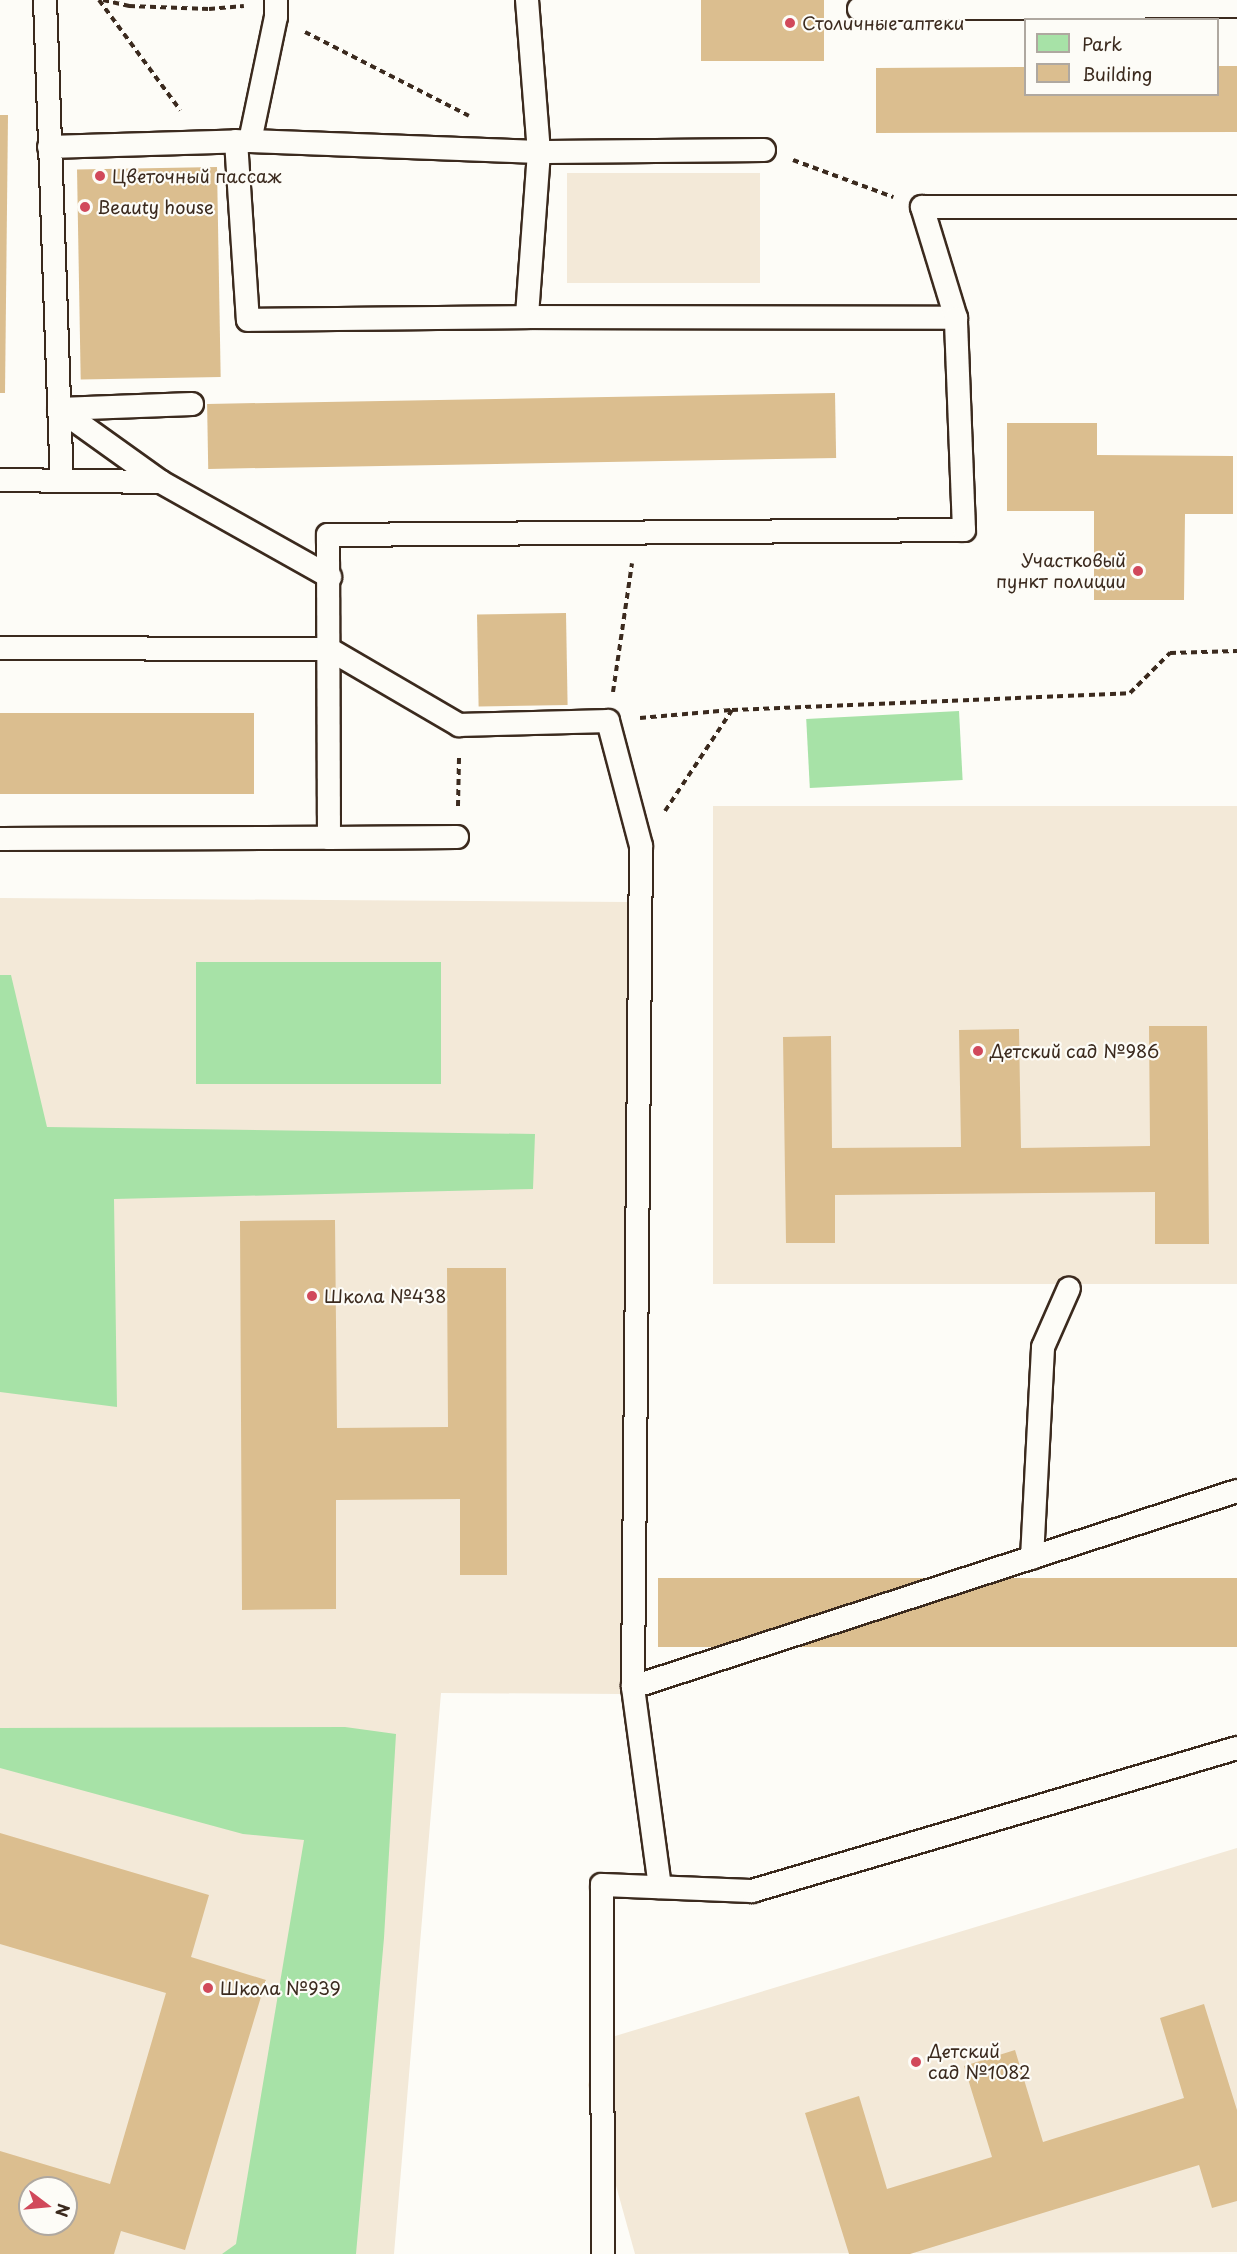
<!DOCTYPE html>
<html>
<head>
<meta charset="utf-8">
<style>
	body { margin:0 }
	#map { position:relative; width:1237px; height:2254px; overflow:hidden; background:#fdfcf7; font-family:"Playpen Sans",sans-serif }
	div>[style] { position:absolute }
	.built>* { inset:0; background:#f3e9d8; transform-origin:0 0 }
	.green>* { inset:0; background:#a7e2a7; transform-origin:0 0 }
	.building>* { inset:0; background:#dbbe8f; transform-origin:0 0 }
	.path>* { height:4px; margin-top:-2px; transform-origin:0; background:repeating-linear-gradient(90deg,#3b2a1e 0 6px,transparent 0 10.5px) }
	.roads { filter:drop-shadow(2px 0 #3b2a1e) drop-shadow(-2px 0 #3b2a1e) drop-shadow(0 2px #3b2a1e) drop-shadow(0 -2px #3b2a1e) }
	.lane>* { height:22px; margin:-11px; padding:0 11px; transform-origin:11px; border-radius:11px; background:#fdfcf7 }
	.dots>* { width:16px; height:16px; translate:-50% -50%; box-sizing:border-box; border:3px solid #fdfcf7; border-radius:50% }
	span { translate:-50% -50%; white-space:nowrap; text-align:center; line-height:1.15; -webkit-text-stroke:4.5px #fdfcf7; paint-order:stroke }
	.poi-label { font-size:18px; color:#3b2a1e }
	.left { translate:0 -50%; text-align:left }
	.right { translate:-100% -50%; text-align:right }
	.legend { position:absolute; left:1024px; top:18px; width:195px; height:78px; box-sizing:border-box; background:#fdfcf7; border:2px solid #afa8a0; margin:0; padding:8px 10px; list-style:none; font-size:18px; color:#3b2a1e }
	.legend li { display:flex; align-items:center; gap:12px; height:30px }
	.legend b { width:30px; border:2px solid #afa8a0 }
	.north { position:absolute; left:18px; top:2176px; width:60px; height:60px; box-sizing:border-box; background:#fdfcf7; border:2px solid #afa8a0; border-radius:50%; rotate:106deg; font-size:16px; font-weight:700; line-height:24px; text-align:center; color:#3b2a1e }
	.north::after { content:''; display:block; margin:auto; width:21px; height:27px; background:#d1495b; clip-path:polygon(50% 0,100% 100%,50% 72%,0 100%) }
</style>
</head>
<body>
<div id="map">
	<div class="built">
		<div style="left:567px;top:173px;width:193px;height:110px"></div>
		<div style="left:1237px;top:806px;width:478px;height:524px;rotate:90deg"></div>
		<div style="clip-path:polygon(evenodd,0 898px,628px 902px,622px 1694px,441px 1693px,394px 2254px,0 2254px,0 898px,30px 2188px,66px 2188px,66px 2224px,30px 2224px,30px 2188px)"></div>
		<div style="clip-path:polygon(1237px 1848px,1237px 2252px,635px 2254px,588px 2085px,602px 2040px)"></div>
	</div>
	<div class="green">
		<div style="left:959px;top:711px;width:69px;height:153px;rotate:87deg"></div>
		<div style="left:196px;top:962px;width:245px;height:122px"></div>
		<div style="clip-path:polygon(0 975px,11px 975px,47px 1127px,535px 1134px,533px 1189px,114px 1199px,117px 1407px,0 1392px)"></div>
		<div style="clip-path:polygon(345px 1727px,396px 1734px,384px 1938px,356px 2254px,222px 2254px,236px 2244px,304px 1840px,243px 1834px,0 1768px,0 1728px)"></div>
	</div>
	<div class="building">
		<div style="left:701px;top:0;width:123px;height:61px"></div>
		<div style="clip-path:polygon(1218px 66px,1237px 66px,1237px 132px,876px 133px,876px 68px,1026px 67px,1026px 94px,1218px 94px)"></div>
		<div style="clip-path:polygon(0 115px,8px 115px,5px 393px,0 393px)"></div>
		<div style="left:217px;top:167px;width:210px;height:140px;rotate:89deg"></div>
		<div style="left:835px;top:393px;width:65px;height:628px;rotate:89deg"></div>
		<div style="clip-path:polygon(1007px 423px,1097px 423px,1097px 455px,1233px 456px,1233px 514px,1185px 514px,1184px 600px,1094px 600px,1094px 511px,1007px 511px)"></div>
		<div style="left:566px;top:613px;width:92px;height:89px;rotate:89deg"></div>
		<div style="left:0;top:713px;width:254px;height:81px"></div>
		<div style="clip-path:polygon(1149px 1026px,1207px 1026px,1209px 1244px,1155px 1244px,1155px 1192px,835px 1195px,835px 1243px,786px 1243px,783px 1037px,831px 1036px,832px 1148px,961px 1147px,959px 1030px,1019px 1029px,1021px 1148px,1150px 1146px)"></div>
		<div style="clip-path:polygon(335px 1220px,337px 1428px,448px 1427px,447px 1268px,506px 1268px,507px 1575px,460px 1575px,460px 1499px,336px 1500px,336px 1609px,242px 1610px,240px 1221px)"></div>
		<div style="left:1237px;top:1578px;width:69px;height:579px;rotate:90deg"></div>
		<div style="clip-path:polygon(evenodd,0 1833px,209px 1895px,191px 1957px,266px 1980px,185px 2250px,121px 2231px,114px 2254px,0 2254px,0 2151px,110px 2184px,166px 1993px,0 1944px,0 1833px,30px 2188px,66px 2188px,66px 2224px,30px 2224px,30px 2188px)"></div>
		<div style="clip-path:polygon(1204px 2004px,1237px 2110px,1237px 2201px,1212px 2208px,1199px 2165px,910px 2254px,849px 2254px,805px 2113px,859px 2096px,887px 2189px,992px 2157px,964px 2066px,1015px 2050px,1043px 2142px,1184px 2098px,1160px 2018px)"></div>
	</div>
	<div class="path">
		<div style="left:99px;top:0;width:137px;rotate:53.6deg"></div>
		<div style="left:103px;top:0;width:27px;rotate:13deg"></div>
		<div style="left:129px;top:6px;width:80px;rotate:2.1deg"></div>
		<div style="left:209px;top:9px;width:35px;rotate:-5deg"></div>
		<div style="left:305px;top:32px;width:184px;rotate:27.1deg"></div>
		<div style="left:793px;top:160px;width:107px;rotate:20.3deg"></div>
		<div style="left:613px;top:692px;width:130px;rotate:-81.6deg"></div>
		<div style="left:640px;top:718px;width:91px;rotate:-5deg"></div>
		<div style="left:458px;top:806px;width:49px;rotate:-88.8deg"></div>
		<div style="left:665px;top:811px;width:121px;rotate:-56.4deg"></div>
		<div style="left:732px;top:710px;width:398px;rotate:-2.4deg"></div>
		<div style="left:1130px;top:693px;width:57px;rotate:-45deg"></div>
		<div style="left:1170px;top:653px;width:67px;rotate:-1.7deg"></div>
	</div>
	<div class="roads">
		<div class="lane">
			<div style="left:45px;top:0;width:481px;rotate:88deg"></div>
			<div style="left:527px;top:0;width:152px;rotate:85.5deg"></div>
			<div style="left:539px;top:152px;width:165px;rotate:94.2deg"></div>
			<div style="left:527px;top:317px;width:429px;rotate:0.1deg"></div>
			<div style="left:956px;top:318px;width:116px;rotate:-107deg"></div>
			<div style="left:922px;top:207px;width:315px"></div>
			<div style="left:859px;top:9px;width:378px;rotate:-0.5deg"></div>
			<div style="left:236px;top:141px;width:179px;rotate:86.2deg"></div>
			<div style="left:248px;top:320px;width:279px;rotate:-0.6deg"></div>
			<div style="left:250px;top:141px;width:127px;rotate:-78.2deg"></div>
			<div style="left:276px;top:17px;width:17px;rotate:-90deg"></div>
			<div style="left:49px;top:147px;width:201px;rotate:-1.7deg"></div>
			<div style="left:250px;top:141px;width:289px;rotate:2.2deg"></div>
			<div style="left:539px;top:152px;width:225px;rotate:-0.5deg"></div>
			<div style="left:192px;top:404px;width:133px;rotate:177.8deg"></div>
			<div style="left:59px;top:409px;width:125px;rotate:35.6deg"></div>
			<div style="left:161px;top:482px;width:194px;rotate:29.3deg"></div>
			<div style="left:0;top:480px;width:161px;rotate:0.7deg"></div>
			<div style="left:0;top:648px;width:329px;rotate:0.2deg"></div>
			<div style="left:329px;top:649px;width:151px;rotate:30.3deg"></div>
			<div style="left:459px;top:725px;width:149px;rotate:-1.5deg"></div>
			<div style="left:608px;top:721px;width:129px;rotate:75.2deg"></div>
			<div style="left:641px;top:846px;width:841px;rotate:90.55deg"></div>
			<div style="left:329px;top:838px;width:128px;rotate:-0.4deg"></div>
			<div style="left:0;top:839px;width:329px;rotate:-0.2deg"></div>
			<div style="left:329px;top:838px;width:303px;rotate:-90.2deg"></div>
			<div style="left:328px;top:535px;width:636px;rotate:-0.45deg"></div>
			<div style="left:964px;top:530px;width:212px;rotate:-92.2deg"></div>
			<div style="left:1032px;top:1558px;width:211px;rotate:-87deg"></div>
			<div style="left:1043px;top:1347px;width:64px;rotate:-66.2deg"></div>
			<div style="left:660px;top:1887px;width:202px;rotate:-97.7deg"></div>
			<div style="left:633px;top:1687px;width:635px;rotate:-17.98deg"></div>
			<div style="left:603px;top:2254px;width:369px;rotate:-90.2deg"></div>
			<div style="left:602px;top:1885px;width:150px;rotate:2.3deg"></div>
			<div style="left:752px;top:1891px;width:506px;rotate:-16.43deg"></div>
		</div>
	</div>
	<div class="dots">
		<div style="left:790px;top:23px;background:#d1495b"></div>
		<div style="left:100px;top:176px;background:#d1495b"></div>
		<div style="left:85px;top:207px;background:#d1495b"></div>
		<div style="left:1138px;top:571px;background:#d1495b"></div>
		<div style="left:978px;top:1051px;background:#d1495b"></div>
		<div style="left:312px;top:1296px;background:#d1495b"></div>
		<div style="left:208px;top:1988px;background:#d1495b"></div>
		<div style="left:916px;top:2062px;background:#d1495b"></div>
	</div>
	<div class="poi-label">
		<span class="left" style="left:802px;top:23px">Столичные аптеки</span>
		<span class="left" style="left:112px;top:176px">Цветочный пассаж</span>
		<span class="left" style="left:97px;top:207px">Beauty house</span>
		<span class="right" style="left:1126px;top:571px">Участковый<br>пункт полиции</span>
		<span class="left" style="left:990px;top:1051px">Детский сад №986</span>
		<span class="left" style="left:324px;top:1296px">Школа №438</span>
		<span class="left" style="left:220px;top:1988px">Школа №939</span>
		<span class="left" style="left:928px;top:2062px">Детский<br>сад №1082</span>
	</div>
	<ul class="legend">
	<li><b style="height:16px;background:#a7e2a7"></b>Park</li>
	<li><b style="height:16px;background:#dbbe8f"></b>Building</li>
	</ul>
	<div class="north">N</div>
</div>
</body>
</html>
